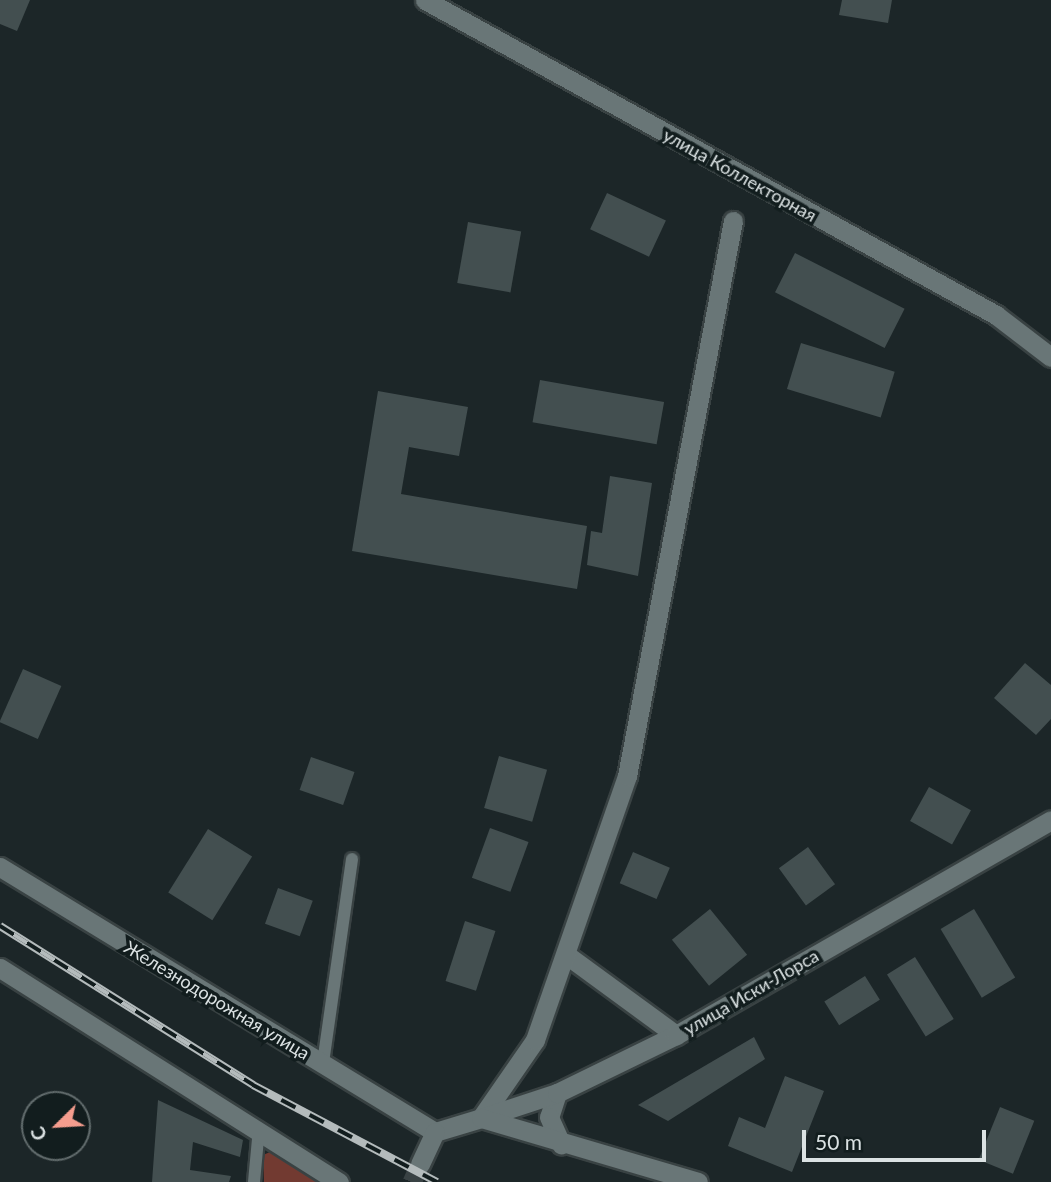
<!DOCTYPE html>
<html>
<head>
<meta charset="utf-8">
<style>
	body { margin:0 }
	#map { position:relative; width:1051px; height:1182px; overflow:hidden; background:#1c2628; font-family:Lato,sans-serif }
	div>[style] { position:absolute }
	.green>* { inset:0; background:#723a31 }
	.building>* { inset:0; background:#434f50; transform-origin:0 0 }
	.tertiary-tunnel>* { height:19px; margin-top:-9.5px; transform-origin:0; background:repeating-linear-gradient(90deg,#394244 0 19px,transparent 0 29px) }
	.roads { filter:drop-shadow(2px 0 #394243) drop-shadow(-2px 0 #394243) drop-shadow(0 2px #394243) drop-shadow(0 -2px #394243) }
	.service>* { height:12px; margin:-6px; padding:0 6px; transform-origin:6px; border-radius:6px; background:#697677 }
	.minor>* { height:19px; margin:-9.5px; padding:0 9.5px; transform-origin:9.5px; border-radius:9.5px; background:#697677 }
	.tertiary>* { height:19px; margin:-9.5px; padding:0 9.5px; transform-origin:9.5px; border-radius:9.5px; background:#697677 }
	.rail>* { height:8px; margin-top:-4px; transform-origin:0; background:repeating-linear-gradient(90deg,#121d1e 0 16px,#b4bbbc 0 32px); box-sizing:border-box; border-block:2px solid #b4bbbc }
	span { translate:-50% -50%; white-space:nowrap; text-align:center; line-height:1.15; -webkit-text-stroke:7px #121d1e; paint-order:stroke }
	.street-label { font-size:18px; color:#dbe2e3 }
	.north { position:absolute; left:21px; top:1091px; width:70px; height:70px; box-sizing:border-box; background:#121d1e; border:2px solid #626c6d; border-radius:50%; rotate:246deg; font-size:19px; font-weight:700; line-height:28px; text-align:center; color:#dbe2e3 }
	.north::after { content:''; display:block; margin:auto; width:24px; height:32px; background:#f59d8e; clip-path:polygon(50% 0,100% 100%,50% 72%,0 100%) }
	.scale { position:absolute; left:802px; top:1130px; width:184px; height:32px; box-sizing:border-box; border:4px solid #dbe2e3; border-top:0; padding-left:9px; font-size:21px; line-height:24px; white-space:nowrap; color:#dbe2e3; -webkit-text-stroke:5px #121d1e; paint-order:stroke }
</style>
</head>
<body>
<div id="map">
	<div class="green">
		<div style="clip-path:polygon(277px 1149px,310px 1168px,321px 1182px,264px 1182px,263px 1155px)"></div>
	</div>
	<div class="building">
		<div style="clip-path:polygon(0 0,30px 0,17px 31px,0 24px)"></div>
		<div style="clip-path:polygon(842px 0,892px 0,888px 23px,839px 15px)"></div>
		<div style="left:607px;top:193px;width:65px;height:40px;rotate:25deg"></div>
		<div style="left:468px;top:222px;width:54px;height:62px;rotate:10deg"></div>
		<div style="left:795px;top:253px;width:123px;height:44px;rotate:27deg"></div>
		<div style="left:801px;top:343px;width:98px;height:48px;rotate:17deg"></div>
		<div style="left:540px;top:380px;width:126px;height:43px;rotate:10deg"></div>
		<div style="clip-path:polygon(378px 391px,468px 407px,459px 456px,409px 447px,401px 494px,587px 526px,577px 589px,352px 551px)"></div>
		<div style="clip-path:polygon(610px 476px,652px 483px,638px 576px,587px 565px,591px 531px,602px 533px)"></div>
		<div style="clip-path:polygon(1025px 663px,1051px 685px,1051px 719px,1036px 735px,994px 698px)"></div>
		<div style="left:23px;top:669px;width:42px;height:58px;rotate:24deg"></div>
		<div style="left:499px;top:756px;width:50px;height:54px;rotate:16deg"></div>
		<div style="left:311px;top:757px;width:46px;height:35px;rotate:19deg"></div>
		<div style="left:929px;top:787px;width:48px;height:39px;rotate:29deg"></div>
		<div style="left:490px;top:828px;width:41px;height:53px;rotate:20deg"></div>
		<div style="left:208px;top:829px;width:52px;height:75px;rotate:32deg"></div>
		<div style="left:808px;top:847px;width:46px;height:36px;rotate:54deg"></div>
		<div style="left:633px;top:852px;width:40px;height:34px;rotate:23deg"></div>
		<div style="left:278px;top:888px;width:37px;height:38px;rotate:20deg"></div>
		<div style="left:710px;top:909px;width:59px;height:49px;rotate:51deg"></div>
		<div style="left:974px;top:909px;width:80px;height:39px;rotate:59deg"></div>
		<div style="left:465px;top:921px;width:32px;height:63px;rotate:18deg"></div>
		<div style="left:915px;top:957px;width:73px;height:33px;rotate:58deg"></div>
		<div style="left:865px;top:976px;width:28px;height:48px;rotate:58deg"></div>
		<div style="clip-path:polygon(754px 1037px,765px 1059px,668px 1121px,638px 1105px)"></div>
		<div style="clip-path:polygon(785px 1076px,824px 1091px,792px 1172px,728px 1146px,739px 1117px,765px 1128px)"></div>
		<div style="clip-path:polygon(158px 1100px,243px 1140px,240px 1157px,193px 1142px,190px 1170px,231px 1176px,229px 1182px,152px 1182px)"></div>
		<div style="left:1000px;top:1107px;width:37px;height:57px;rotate:22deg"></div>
	</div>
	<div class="tertiary-tunnel">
		<div style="left:412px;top:1182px;width:20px;rotate:-66deg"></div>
	</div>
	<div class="roads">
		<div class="service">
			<div style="left:323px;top:1063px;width:206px;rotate:-81.9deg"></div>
			<div style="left:254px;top:1182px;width:54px;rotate:-84.7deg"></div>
		</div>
		<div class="minor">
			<div style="left:425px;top:0;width:652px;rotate:28.88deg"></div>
			<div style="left:996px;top:315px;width:69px;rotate:37.4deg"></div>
			<div style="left:568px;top:956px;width:134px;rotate:36.2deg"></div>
			<div style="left:0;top:968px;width:401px;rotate:32.3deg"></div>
			<div style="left:557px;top:1093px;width:25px;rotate:108deg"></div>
			<div style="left:549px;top:1117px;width:30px;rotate:66deg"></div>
			<div style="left:481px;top:1118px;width:95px;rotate:-55.3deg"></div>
			<div style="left:535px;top:1040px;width:280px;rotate:-70.8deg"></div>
			<div style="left:627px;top:776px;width:565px;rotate:-79.19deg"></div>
			<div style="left:481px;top:1118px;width:80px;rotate:-18.2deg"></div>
			<div style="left:557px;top:1093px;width:132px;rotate:-26deg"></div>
			<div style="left:676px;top:1035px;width:432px;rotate:-29.8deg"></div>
		</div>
		<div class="tertiary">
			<div style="left:0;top:867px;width:509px;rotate:31.35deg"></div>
			<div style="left:435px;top:1132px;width:48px;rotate:-16.9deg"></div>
			<div style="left:481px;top:1118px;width:226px;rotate:16.4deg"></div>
			<div style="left:420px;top:1164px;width:35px;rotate:-65deg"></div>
		</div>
	</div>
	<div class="rail">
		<div style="left:0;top:926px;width:299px;rotate:32.1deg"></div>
		<div style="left:253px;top:1085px;width:208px;rotate:27.8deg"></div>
	</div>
	<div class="street-label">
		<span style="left:740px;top:175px;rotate:29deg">улица Коллекторная</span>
		<span style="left:751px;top:992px;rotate:-30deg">улица Иски-Лорса</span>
		<span style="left:217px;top:1000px;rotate:31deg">Железнодорожная улица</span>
	</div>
	<div class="north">С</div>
	<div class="scale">50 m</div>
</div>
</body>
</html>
